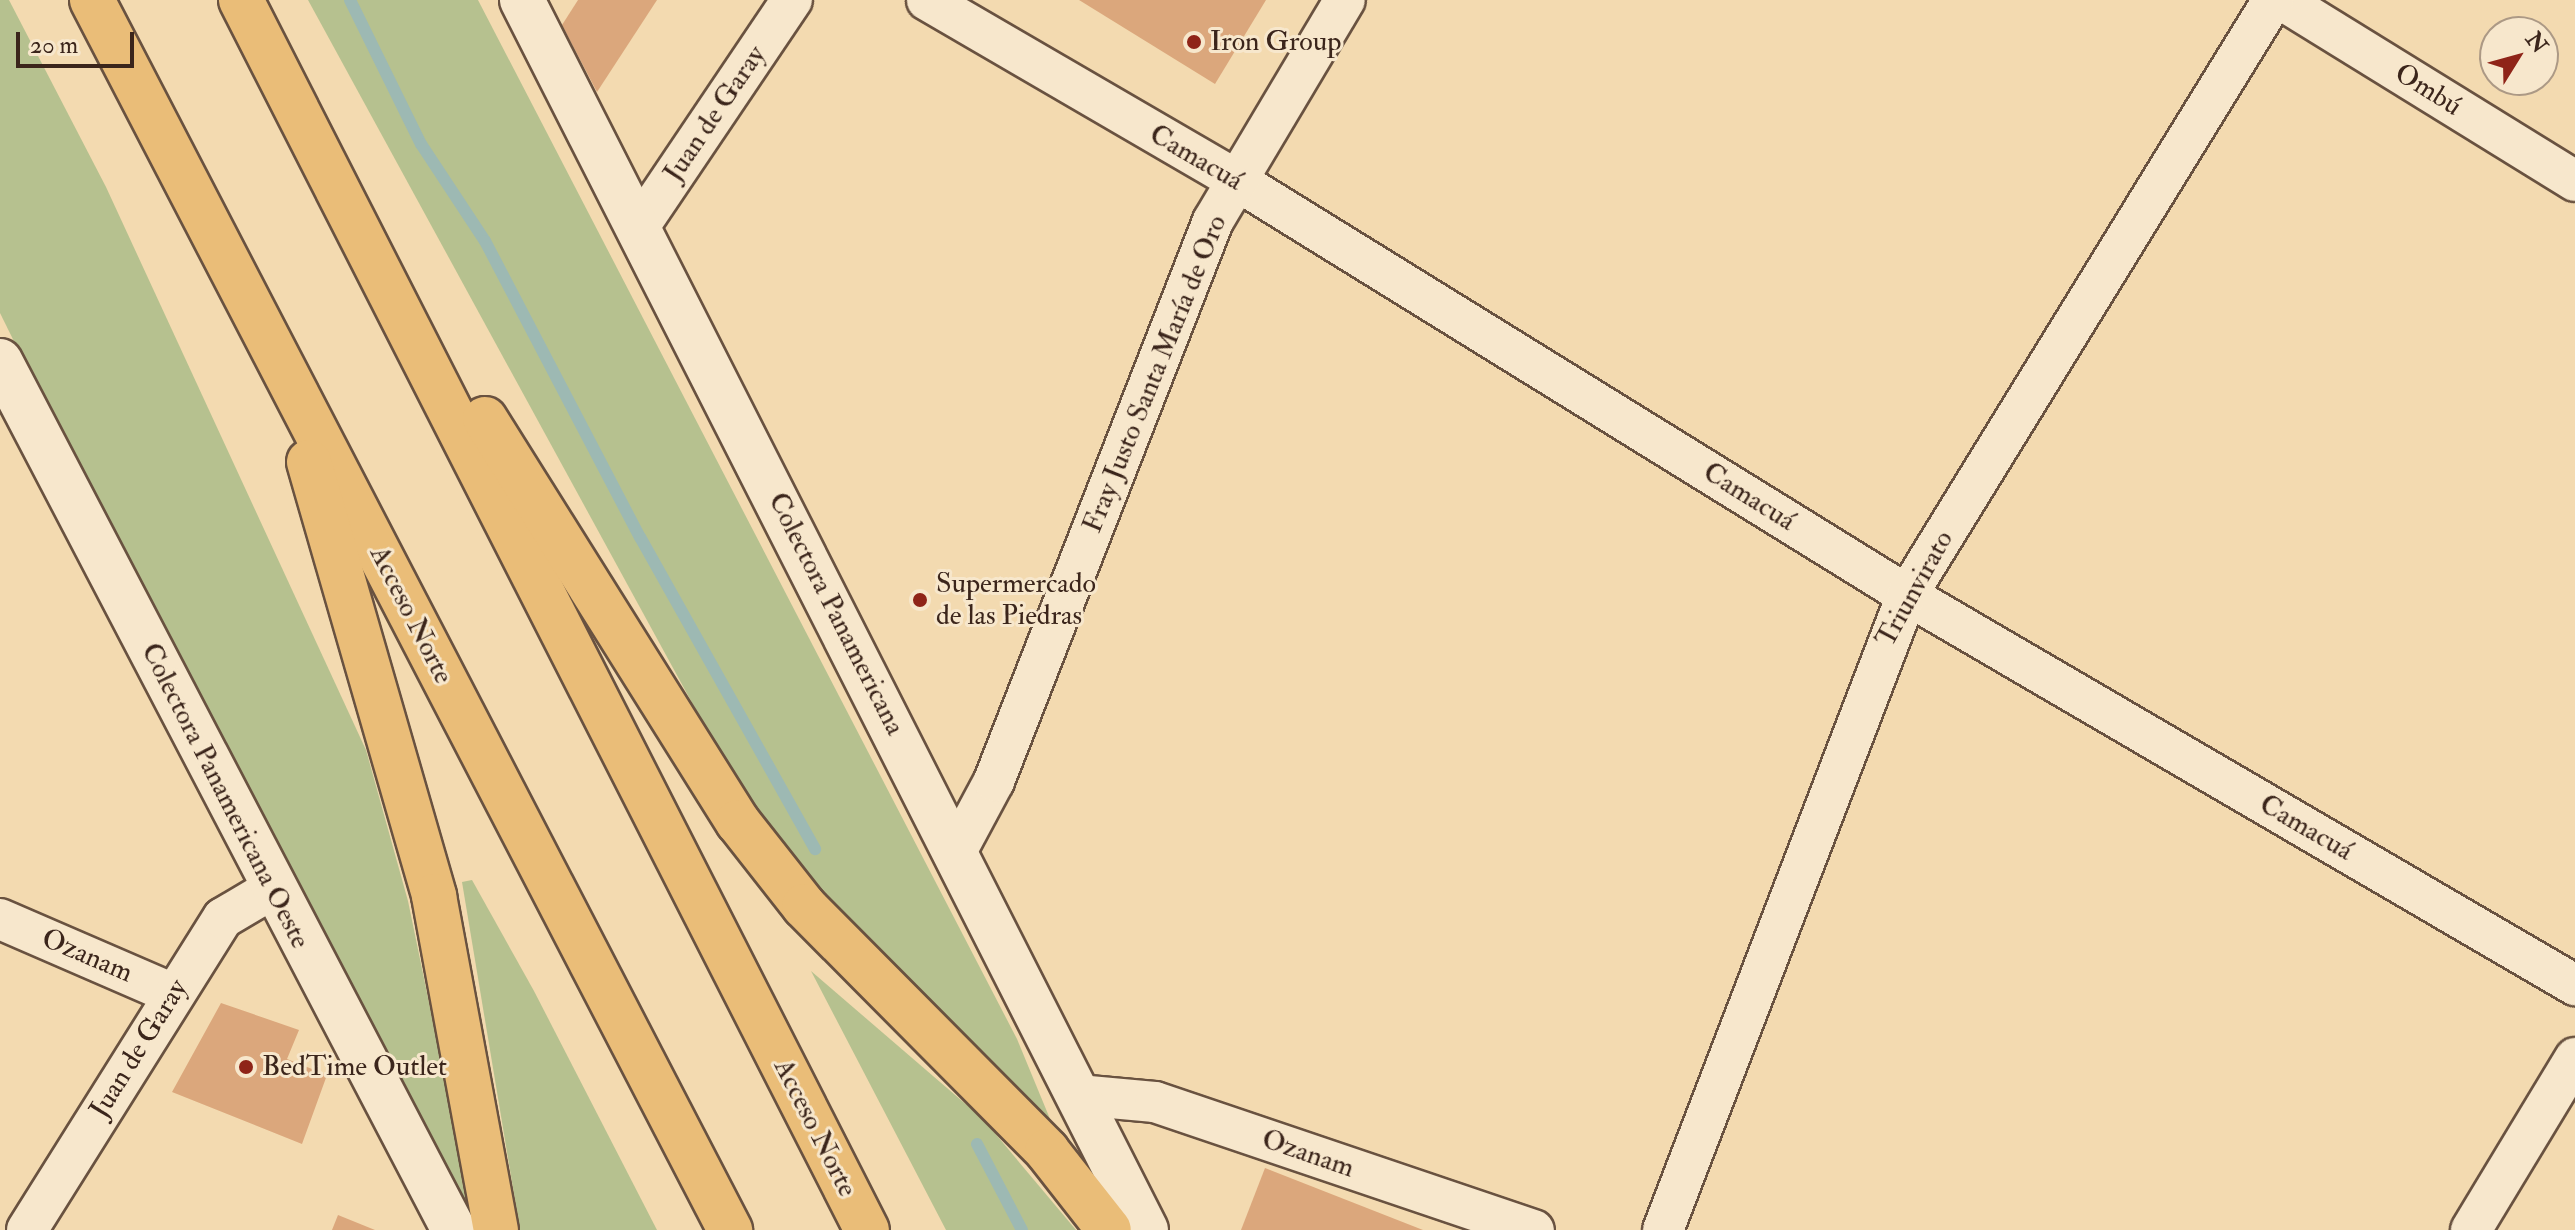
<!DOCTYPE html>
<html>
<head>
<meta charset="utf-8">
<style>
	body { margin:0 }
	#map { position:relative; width:2575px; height:1230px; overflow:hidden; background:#f3dab0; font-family:"IM FELL Double Pica",serif }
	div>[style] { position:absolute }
	.green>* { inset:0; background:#b6c18f }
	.stream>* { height:12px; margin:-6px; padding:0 6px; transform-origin:6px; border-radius:6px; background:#9db9b3 }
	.building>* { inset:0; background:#dba77c }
	.roads { filter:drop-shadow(2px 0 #695240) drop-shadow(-2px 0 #695240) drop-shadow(0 2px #695240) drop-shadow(0 -2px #695240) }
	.street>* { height:40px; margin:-20px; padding:0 20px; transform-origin:20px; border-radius:20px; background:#f7e7cc }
	.secondary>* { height:44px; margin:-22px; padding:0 22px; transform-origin:22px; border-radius:22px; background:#f7e7cc }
	.highway>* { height:44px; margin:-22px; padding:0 22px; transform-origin:22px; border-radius:22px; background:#eabd78 }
	.dots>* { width:22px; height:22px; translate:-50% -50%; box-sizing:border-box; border:4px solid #f7e7cc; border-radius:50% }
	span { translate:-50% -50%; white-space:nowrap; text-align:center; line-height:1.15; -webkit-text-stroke:6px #f7e7cc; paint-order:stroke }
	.poi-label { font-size:28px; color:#3b251b }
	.left { translate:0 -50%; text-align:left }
	.street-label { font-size:28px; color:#3b251b }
	.north { position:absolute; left:2479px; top:16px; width:80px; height:80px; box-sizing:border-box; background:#f7e7cc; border:2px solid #ac9985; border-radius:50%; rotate:53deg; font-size:22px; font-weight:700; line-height:32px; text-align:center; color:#3b251b }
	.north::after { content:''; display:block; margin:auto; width:28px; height:36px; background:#8f2418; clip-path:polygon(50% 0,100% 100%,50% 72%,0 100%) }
	.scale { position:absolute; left:16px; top:32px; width:118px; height:36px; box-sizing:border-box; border:4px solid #3b251b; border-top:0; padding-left:10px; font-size:24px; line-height:28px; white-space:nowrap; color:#3b251b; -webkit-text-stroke:6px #f7e7cc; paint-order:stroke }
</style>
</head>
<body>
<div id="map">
	<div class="green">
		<div style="clip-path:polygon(0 0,9px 0,106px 187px,366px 750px,408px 901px,476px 1230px,198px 714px,0 313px)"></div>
		<div style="clip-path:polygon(308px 0,478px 0,1017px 1039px,1055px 1131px,826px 907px,743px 796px)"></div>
		<div style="clip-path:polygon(472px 880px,534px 991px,657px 1230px,520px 1230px,462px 882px)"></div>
		<div style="clip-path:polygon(811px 971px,983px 1119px,1076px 1230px,946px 1230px)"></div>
	</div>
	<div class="stream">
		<div style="left:350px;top:0;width:161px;rotate:63.8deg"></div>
		<div style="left:421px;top:144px;width:116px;rotate:56.6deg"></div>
		<div style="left:485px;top:241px;width:334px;rotate:62.4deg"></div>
		<div style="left:640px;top:537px;width:358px;rotate:60.7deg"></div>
		<div style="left:977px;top:1144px;width:97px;rotate:62.4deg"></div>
	</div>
	<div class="building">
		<div style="clip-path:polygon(578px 0,657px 0,597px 92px,562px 25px)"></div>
		<div style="clip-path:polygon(1079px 0,1266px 0,1215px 84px)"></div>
		<div style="clip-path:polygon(221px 1003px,299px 1030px,287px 1059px,327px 1075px,302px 1144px,172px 1092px)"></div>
		<div style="clip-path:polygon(1265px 1168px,1423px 1230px,1241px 1230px)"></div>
		<div style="clip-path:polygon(338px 1215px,375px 1230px,332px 1230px)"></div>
	</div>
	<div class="roads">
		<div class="street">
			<div style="left:927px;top:0;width:358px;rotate:30.2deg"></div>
			<div style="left:1236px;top:180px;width:789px;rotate:31.74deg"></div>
			<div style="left:1907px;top:595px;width:774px;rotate:30.28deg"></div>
			<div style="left:2282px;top:0;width:344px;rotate:31.7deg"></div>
			<div style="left:638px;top:228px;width:275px;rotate:-56deg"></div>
			<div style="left:957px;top:850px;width:78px;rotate:-61.8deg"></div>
			<div style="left:994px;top:781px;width:601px;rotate:-68.64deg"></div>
			<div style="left:1213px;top:221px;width:257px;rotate:-59.2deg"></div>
			<div style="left:0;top:919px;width:189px;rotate:23.4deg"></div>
			<div style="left:1078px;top:1095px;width:77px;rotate:5.2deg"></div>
			<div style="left:1155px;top:1102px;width:400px;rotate:18.7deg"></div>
			<div style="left:27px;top:1230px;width:368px;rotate:-57.9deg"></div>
			<div style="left:223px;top:918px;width:57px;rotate:-30.6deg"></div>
			<div style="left:1663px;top:1230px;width:680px;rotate:-68.98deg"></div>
			<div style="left:1907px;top:595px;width:699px;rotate:-58.4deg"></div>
			<div style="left:2471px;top:1230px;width:201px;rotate:-58.8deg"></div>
		</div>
		<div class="secondary">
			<div style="left:522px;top:0;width:1379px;rotate:63.1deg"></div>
			<div style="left:0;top:361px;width:980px;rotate:62.42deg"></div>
		</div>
		<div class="highway">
			<div style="left:92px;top:0;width:1386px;rotate:62.58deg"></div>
			<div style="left:241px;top:0;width:1380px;rotate:63.03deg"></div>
			<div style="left:485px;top:419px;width:476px;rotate:57.9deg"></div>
			<div style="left:738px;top:822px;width:107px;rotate:51.8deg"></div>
			<div style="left:804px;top:906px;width:345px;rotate:45.2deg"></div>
			<div style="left:1047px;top:1151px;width:100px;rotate:51.9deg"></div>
			<div style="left:309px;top:462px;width:452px;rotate:73.9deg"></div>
			<div style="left:434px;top:896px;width:340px;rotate:79.5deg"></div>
		</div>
	</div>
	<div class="dots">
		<div style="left:1194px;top:42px;background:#8f2418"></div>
		<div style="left:920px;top:600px;background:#8f2418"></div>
		<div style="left:246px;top:1067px;background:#8f2418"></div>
	</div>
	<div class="poi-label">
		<span class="left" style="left:1210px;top:42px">Iron Group</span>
		<span class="left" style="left:936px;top:600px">Supermercado<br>de las Piedras</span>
		<span class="left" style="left:262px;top:1067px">BedTime Outlet</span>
	</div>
	<div class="street-label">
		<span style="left:2428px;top:90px;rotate:32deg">Ombú</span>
		<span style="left:715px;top:114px;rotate:-56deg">Juan de Garay</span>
		<span style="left:1196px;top:158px;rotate:30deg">Camacuá</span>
		<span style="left:1155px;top:374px;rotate:-68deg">Fray Justo Santa María de Oro</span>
		<span style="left:1749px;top:497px;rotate:32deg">Camacuá</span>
		<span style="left:1915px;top:589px;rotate:-61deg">Triunvirato</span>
		<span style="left:836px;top:614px;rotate:63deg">Colectora Panamericana</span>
		<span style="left:411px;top:615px;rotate:63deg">Acceso Norte</span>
		<span style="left:225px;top:796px;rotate:63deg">Colectora Panamericana Oeste</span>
		<span style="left:2306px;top:828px;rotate:30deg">Camacuá</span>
		<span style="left:87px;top:956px;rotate:23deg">Ozanam</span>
		<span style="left:139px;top:1049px;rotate:-58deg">Juan de Garay</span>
		<span style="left:815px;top:1128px;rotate:63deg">Acceso Norte</span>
		<span style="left:1308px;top:1154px;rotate:19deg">Ozanam</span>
	</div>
	<div class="north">N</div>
	<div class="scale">20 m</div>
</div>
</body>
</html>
